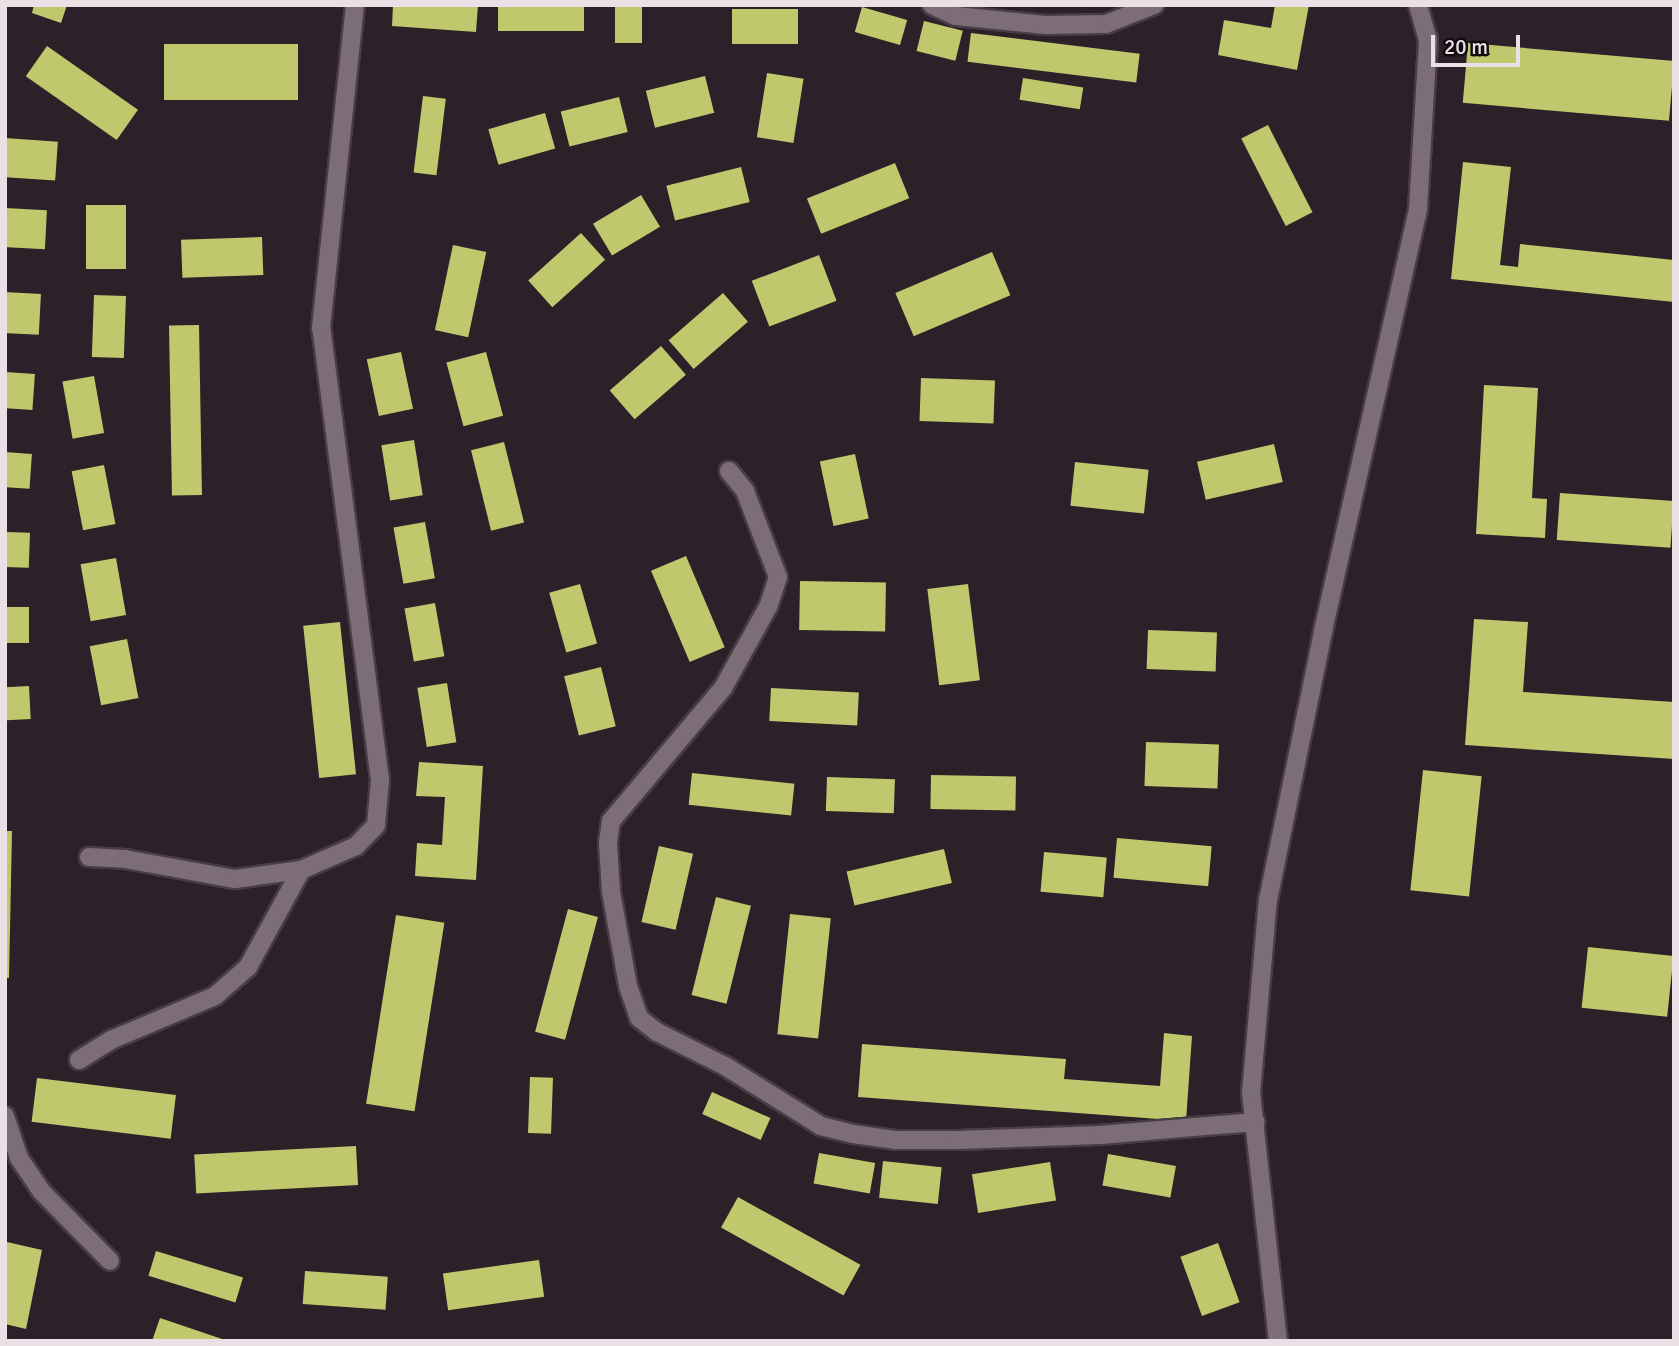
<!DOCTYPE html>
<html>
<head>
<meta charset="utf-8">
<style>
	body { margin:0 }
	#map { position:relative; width:1679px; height:1346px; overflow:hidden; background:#2d2029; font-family:Signika,sans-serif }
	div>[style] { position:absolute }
	.building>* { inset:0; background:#bfc86c; transform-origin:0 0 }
	.roads { filter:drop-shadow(2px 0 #483d45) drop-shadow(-2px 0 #483d45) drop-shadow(0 2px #483d45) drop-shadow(0 -2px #483d45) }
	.minor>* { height:18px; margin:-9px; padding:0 9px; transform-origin:9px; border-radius:9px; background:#7d6d77 }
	span { translate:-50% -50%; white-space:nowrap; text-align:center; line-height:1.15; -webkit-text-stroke:7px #120c10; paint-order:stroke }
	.frame { position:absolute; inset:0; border:7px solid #eae0e6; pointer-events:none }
	.scale { position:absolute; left:1431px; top:35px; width:89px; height:32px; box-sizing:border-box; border:4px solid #eae0e6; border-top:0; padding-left:9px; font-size:21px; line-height:24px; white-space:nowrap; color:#eae0e6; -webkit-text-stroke:5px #120c10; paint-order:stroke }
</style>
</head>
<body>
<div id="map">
	<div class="building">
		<div style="clip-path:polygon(34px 5px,67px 5px,61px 23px,32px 13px)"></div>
		<div style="clip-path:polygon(393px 5px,478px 5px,476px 32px,392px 26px)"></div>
		<div style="left:498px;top:5px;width:86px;height:26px"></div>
		<div style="left:615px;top:5px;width:27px;height:38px"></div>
		<div style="clip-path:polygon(1275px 5px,1309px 5px,1297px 70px,1218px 55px,1224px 20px,1271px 28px)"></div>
		<div style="left:862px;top:7px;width:47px;height:26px;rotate:16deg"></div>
		<div style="left:732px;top:9px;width:66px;height:35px"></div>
		<div style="left:924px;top:21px;width:40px;height:31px;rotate:14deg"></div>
		<div style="left:971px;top:33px;width:170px;height:29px;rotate:7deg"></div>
		<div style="left:1468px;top:43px;width:207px;height:60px;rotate:5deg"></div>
		<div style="left:164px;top:44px;width:134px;height:56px"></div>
		<div style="left:47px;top:46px;width:111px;height:37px;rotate:35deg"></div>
		<div style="left:767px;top:73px;width:37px;height:65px;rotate:9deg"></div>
		<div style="left:705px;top:76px;width:38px;height:61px;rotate:76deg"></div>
		<div style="left:1023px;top:78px;width:61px;height:22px;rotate:9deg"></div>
		<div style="left:423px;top:96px;width:23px;height:77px;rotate:7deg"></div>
		<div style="left:619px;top:97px;width:36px;height:60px;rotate:76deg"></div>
		<div style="left:545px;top:113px;width:37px;height:59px;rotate:74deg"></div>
		<div style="left:1268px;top:125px;width:98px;height:30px;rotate:63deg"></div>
		<div style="left:5px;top:138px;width:53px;height:39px;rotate:4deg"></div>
		<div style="clip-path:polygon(1463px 162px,1511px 167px,1500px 265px,1518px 267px,1520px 244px,1674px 260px,1674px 302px,1451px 279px)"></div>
		<div style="left:895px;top:163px;width:38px;height:95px;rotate:68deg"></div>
		<div style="left:741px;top:167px;width:36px;height:77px;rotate:76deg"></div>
		<div style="left:641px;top:195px;width:37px;height:56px;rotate:59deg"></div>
		<div style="left:126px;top:205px;width:64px;height:40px;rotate:90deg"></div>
		<div style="left:5px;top:208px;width:42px;height:39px;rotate:3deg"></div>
		<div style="left:581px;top:233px;width:36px;height:71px;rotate:48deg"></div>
		<div style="left:262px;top:237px;width:38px;height:81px;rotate:88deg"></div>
		<div style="left:453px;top:245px;width:34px;height:87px;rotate:12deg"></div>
		<div style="left:992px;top:252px;width:47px;height:105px;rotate:67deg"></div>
		<div style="left:819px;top:255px;width:49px;height:72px;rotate:69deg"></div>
		<div style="left:5px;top:292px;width:36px;height:41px;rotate:3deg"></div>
		<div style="left:723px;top:293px;width:38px;height:72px;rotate:49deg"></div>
		<div style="left:94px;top:295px;width:32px;height:62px;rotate:2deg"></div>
		<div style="left:199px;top:325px;width:170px;height:30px;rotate:89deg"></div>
		<div style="left:661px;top:346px;width:38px;height:68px;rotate:49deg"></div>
		<div style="left:401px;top:352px;width:58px;height:35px;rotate:78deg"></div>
		<div style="left:486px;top:352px;width:66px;height:41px;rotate:75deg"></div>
		<div style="left:5px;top:372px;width:30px;height:36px;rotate:4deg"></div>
		<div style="left:94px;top:376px;width:58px;height:32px;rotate:80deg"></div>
		<div style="left:921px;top:378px;width:74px;height:43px;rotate:2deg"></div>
		<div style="clip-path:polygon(1484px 385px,1538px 388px,1532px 498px,1547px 499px,1545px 538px,1476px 534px)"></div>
		<div style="left:414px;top:440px;width:56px;height:33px;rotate:81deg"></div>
		<div style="left:504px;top:442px;width:83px;height:34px;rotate:76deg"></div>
		<div style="left:1274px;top:444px;width:39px;height:79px;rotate:77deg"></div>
		<div style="left:5px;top:452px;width:27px;height:35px;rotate:4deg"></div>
		<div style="left:855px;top:454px;width:66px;height:36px;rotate:78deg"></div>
		<div style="left:1075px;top:462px;width:74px;height:44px;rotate:6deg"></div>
		<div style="left:104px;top:465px;width:60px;height:33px;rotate:79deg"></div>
		<div style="left:1560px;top:493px;width:114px;height:47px;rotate:4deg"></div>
		<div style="left:425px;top:522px;width:57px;height:32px;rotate:80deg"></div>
		<div style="left:5px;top:532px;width:25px;height:35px;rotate:2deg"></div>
		<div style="left:686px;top:556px;width:99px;height:38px;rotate:67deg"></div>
		<div style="left:116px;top:558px;width:58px;height:36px;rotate:80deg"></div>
		<div style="left:800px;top:581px;width:86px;height:49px;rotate:1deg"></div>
		<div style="left:580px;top:584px;width:62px;height:32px;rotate:74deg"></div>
		<div style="left:968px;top:584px;width:97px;height:41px;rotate:83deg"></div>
		<div style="left:435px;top:603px;width:54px;height:31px;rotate:80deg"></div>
		<div style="left:5px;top:607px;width:24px;height:36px"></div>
		<div style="clip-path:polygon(1474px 619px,1528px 622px,1523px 692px,1674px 702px,1674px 759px,1465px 745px)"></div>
		<div style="left:340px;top:622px;width:153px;height:37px;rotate:84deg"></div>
		<div style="left:1148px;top:630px;width:69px;height:39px;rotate:2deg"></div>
		<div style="left:127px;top:639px;width:60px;height:38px;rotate:79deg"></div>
		<div style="left:601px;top:667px;width:61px;height:38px;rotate:76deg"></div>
		<div style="left:447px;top:683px;width:60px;height:30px;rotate:81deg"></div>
		<div style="left:29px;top:686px;width:33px;height:24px;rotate:87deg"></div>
		<div style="left:771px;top:688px;width:88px;height:33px;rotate:3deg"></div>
		<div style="left:1146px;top:742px;width:73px;height:44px;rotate:2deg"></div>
		<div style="clip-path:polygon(419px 762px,483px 766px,476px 880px,415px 876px,417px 843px,442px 845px,445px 797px,416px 796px)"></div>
		<div style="left:1423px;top:770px;width:59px;height:121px;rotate:6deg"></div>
		<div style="left:692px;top:773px;width:103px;height:32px;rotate:6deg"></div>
		<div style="left:931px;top:775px;width:85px;height:34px;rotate:1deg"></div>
		<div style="left:827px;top:777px;width:68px;height:34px;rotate:2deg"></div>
		<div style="clip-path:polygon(5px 831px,12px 831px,9px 978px,5px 978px)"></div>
		<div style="left:1117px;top:838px;width:95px;height:40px;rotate:5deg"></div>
		<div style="left:659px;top:846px;width:35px;height:78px;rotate:13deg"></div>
		<div style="left:944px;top:849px;width:35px;height:100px;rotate:77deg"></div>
		<div style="left:1044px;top:852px;width:63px;height:40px;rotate:5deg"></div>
		<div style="left:716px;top:897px;width:36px;height:101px;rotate:14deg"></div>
		<div style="left:568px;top:909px;width:31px;height:127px;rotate:15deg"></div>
		<div style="left:790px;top:914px;width:41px;height:121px;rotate:6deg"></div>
		<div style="left:396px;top:915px;width:49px;height:191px;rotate:9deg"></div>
		<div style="left:1588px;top:947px;width:86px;height:61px;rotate:6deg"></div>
		<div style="clip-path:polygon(1164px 1033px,1192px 1036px,1186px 1121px,858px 1097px,862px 1044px,1066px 1059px,1064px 1079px,1160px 1086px)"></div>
		<div style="left:530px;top:1077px;width:23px;height:56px;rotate:2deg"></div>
		<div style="left:37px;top:1078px;width:140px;height:44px;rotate:7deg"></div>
		<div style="left:712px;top:1092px;width:64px;height:24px;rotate:24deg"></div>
		<div style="left:356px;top:1146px;width:39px;height:162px;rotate:87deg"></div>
		<div style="left:819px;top:1153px;width:57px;height:31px;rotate:10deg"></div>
		<div style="left:1108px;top:1154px;width:69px;height:32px;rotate:10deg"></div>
		<div style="left:883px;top:1161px;width:59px;height:37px;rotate:6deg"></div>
		<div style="left:1050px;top:1162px;width:39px;height:79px;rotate:81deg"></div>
		<div style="left:738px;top:1197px;width:140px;height:35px;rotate:29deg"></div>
		<div style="clip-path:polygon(7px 1242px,42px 1250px,26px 1329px,5px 1324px)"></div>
		<div style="left:1218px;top:1243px;width:63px;height:40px;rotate:70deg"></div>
		<div style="left:156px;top:1251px;width:91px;height:26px;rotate:17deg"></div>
		<div style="left:539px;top:1260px;width:37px;height:97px;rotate:82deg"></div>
		<div style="left:305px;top:1271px;width:83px;height:33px;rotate:4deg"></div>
		<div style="clip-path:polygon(160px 1318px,225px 1340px,225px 1341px,152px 1341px)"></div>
	</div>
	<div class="roads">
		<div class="minor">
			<div style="left:932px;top:5px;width:26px;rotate:25deg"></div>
			<div style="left:956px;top:16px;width:90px;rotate:5.7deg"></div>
			<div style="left:1046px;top:25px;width:60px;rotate:-1deg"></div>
			<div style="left:1106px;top:24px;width:52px;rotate:-21.6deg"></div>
			<div style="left:729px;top:471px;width:26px;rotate:51deg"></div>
			<div style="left:745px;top:491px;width:92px;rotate:69deg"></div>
			<div style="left:778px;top:577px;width:29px;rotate:108deg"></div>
			<div style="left:769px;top:605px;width:95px;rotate:119deg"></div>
			<div style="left:723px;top:688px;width:174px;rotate:130.1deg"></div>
			<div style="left:611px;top:821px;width:22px;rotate:98deg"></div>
			<div style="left:608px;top:843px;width:49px;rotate:86.5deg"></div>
			<div style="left:611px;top:892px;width:96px;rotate:79.7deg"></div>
			<div style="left:628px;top:986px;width:34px;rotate:71deg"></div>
			<div style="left:639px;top:1018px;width:23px;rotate:38deg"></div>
			<div style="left:657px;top:1032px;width:76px;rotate:26.6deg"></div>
			<div style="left:725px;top:1066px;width:113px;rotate:32deg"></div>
			<div style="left:821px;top:1126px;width:33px;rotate:14deg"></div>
			<div style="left:853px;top:1134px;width:42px;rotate:8.1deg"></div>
			<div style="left:895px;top:1140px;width:63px"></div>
			<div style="left:958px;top:1140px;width:142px;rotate:-2deg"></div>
			<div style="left:1100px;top:1135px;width:156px;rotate:-4.8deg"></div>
			<div style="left:89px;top:857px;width:36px;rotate:3deg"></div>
			<div style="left:125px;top:859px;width:112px;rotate:10.3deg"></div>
			<div style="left:235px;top:879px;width:67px;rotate:-7.8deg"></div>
			<div style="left:301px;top:870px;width:60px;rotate:-23.6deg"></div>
			<div style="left:356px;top:846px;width:29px;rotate:-46deg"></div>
			<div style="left:376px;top:825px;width:45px;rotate:-84.9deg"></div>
			<div style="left:380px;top:780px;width:456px;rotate:-97.4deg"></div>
			<div style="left:321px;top:328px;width:325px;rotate:-84deg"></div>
			<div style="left:79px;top:1060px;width:38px;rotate:-32deg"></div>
			<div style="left:111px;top:1040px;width:113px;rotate:-22.9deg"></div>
			<div style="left:215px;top:996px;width:44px;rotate:-41.3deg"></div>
			<div style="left:248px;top:967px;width:111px;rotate:-61.3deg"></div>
			<div style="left:5px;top:1116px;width:44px;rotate:71.6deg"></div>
			<div style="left:19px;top:1158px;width:40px;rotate:56deg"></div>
			<div style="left:41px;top:1191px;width:98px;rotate:45.4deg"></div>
			<div style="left:1278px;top:1341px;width:249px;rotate:-96.2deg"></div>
			<div style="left:1251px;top:1093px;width:194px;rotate:-85deg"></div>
			<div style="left:1268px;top:900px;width:275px;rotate:-78.4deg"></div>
			<div style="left:1323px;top:631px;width:433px;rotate:-77.3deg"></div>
			<div style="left:1418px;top:209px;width:169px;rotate:-86.6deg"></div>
			<div style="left:1428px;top:40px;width:36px;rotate:-106deg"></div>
		</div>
	</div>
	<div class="frame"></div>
	<div class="scale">20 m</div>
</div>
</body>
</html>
